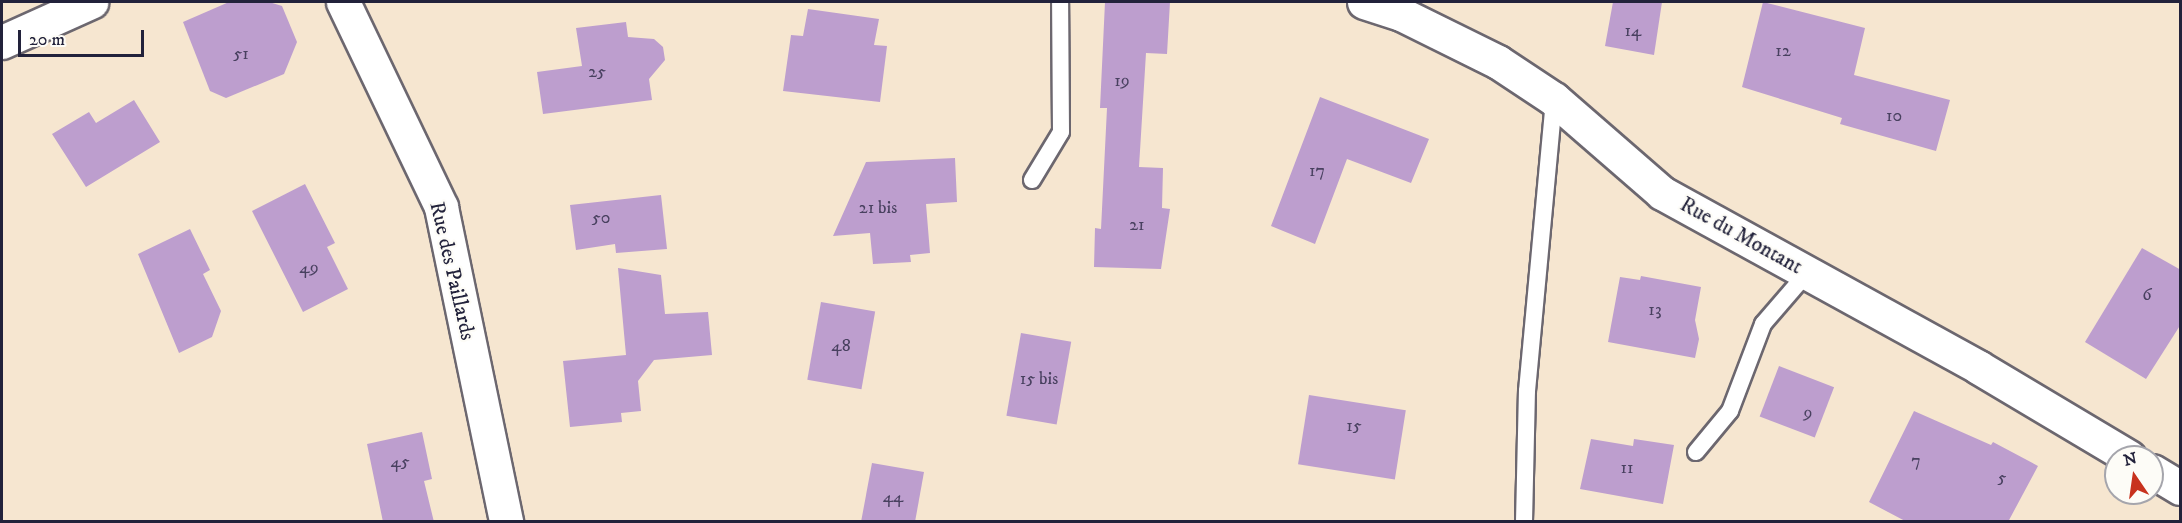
<!DOCTYPE html>
<html>
<head>
<meta charset="utf-8">
<style>
	body { margin:0 }
	#map { position:relative; width:2182px; height:523px; overflow:hidden; background:#f6e6d0; font-family:"IM FELL DW Pica",serif }
	div>[style] { position:absolute }
	.building>* { inset:0; background:#bd9ece; transform-origin:0 0 }
	.roads { filter:drop-shadow(2px 0 #6c676f) drop-shadow(-2px 0 #6c676f) drop-shadow(0 2px #6c676f) drop-shadow(0 -2px #6c676f) }
	.service>* { height:16px; margin:-8px; padding:0 8px; transform-origin:8px; border-radius:8px; background:#fff }
	.minor>* { height:33px; margin:-16.5px; padding:0 16.5px; transform-origin:16.5px; border-radius:16.5px; background:#fff }
	span { translate:-50% -50%; white-space:nowrap; text-align:center; line-height:1.15; -webkit-text-stroke:4.5px #fdfcf7; paint-order:stroke }
	.number-label { font-size:18px; color:#494160 }
	.number-label span { -webkit-text-stroke-width:0 }
	.street-label { font-size:21px; color:#22223b }
	.frame { position:absolute; inset:0; border:3px solid #22223b; pointer-events:none }
	.north { position:absolute; left:2104px; top:445px; width:60px; height:60px; box-sizing:border-box; background:#fdfcf7; border:2px solid #a5a5ac; border-radius:50%; rotate:347deg; font-size:16px; font-weight:700; line-height:24px; text-align:center; color:#22223b }
	.north::after { content:''; display:block; margin:auto; width:21px; height:27px; background:#c8321e; clip-path:polygon(50% 0,100% 100%,50% 72%,0 100%) }
	.scale { position:absolute; left:18px; top:30px; width:126px; height:27px; box-sizing:border-box; border:3px solid #22223b; border-top:0; padding-left:8px; font-size:18px; line-height:21px; white-space:nowrap; color:#22223b; -webkit-text-stroke:4px #fdfcf7; paint-order:stroke }
</style>
</head>
<body>
<div id="map">
	<div class="building">
		<div style="clip-path:polygon(229px 2px,269px 2px,282px 6px,297px 42px,284px 74px,226px 98px,210px 91px,183px 22px)"></div>
		<div style="clip-path:polygon(1105px 2px,1170px 2px,1167px 54px,1146px 53px,1139px 167px,1163px 168px,1162px 208px,1170px 209px,1161px 269px,1094px 267px,1095px 228px,1101px 229px,1107px 108px,1100px 108px)"></div>
		<div style="clip-path:polygon(1613px 2px,1662px 2px,1654px 55px,1605px 46px)"></div>
		<div style="clip-path:polygon(1763px 2px,1865px 28px,1854px 75px,1950px 100px,1936px 151px,1840px 124px,1842px 118px,1742px 87px)"></div>
		<div style="clip-path:polygon(808px 9px,879px 19px,874px 45px,887px 46px,880px 102px,783px 91px,791px 35px,803px 36px)"></div>
		<div style="clip-path:polygon(626px 22px,628px 37px,654px 39px,663px 47px,665px 60px,649px 79px,652px 100px,543px 114px,537px 72px,582px 66px,576px 28px)"></div>
		<div style="clip-path:polygon(1320px 97px,1429px 139px,1411px 183px,1347px 159px,1315px 244px,1271px 226px)"></div>
		<div style="clip-path:polygon(134px 100px,160px 142px,86px 187px,52px 134px,89px 112px,96px 123px)"></div>
		<div style="clip-path:polygon(955px 158px,957px 202px,926px 204px,930px 253px,910px 255px,911px 262px,873px 264px,870px 233px,833px 236px,866px 162px)"></div>
		<div style="clip-path:polygon(305px 184px,335px 243px,327px 247px,348px 289px,303px 312px,252px 211px)"></div>
		<div style="clip-path:polygon(661px 195px,667px 249px,616px 253px,615px 244px,576px 250px,570px 205px)"></div>
		<div style="clip-path:polygon(190px 229px,210px 270px,203px 274px,221px 311px,212px 337px,179px 353px,138px 254px)"></div>
		<div style="clip-path:polygon(2142px 248px,2181px 270px,2181px 324px,2146px 379px,2085px 342px)"></div>
		<div style="clip-path:polygon(618px 268px,661px 275px,665px 314px,708px 312px,712px 355px,654px 360px,638px 381px,641px 411px,621px 413px,622px 422px,570px 427px,563px 361px,626px 355px)"></div>
		<div style="clip-path:polygon(1641px 276px,1701px 287px,1695px 320px,1699px 339px,1695px 358px,1608px 342px,1620px 277px,1640px 280px)"></div>
		<div style="left:821px;top:302px;width:55px;height:79px;rotate:10deg"></div>
		<div style="left:1021px;top:333px;width:51px;height:84px;rotate:10deg"></div>
		<div style="left:1779px;top:366px;width:59px;height:54px;rotate:21deg"></div>
		<div style="left:1309px;top:395px;width:98px;height:70px;rotate:9deg"></div>
		<div style="clip-path:polygon(1914px 411px,1991px 445px,1993px 442px,2038px 466px,2008px 522px,1907px 522px,1869px 502px)"></div>
		<div style="clip-path:polygon(422px 432px,432px 479px,424px 481px,434px 522px,383px 522px,367px 444px)"></div>
		<div style="clip-path:polygon(1591px 439px,1633px 446px,1634px 439px,1674px 445px,1663px 504px,1580px 489px)"></div>
		<div style="clip-path:polygon(872px 463px,924px 472px,915px 522px,861px 522px)"></div>
	</div>
	<div class="roads">
		<div class="service">
			<div style="left:1032px;top:180px;width:56px;rotate:-58.9deg"></div>
			<div style="left:1061px;top:132px;width:130px;rotate:-90.4deg"></div>
			<div style="left:1696px;top:452px;width:53px;rotate:-50.3deg"></div>
			<div style="left:1730px;top:411px;width:93px;rotate:-69.2deg"></div>
			<div style="left:1763px;top:324px;width:67px;rotate:-49.2deg"></div>
			<div style="left:1524px;top:522px;width:131px;rotate:-88.7deg"></div>
			<div style="left:1527px;top:391px;width:293px;rotate:-84.7deg"></div>
		</div>
		<div class="minor">
			<div style="left:343px;top:2px;width:227px;rotate:64.4deg"></div>
			<div style="left:441px;top:207px;width:322px;rotate:78.3deg"></div>
			<div style="left:1364px;top:2px;width:39px;rotate:18deg"></div>
			<div style="left:1401px;top:14px;width:108px;rotate:26.3deg"></div>
			<div style="left:1498px;top:62px;width:67px;rotate:33.5deg"></div>
			<div style="left:1554px;top:99px;width:143px;rotate:41deg"></div>
			<div style="left:1662px;top:193px;width:361px;rotate:28.8deg"></div>
			<div style="left:1978px;top:367px;width:176px;rotate:30.8deg"></div>
			<div style="left:2px;top:42px;width:98px;rotate:-24.2deg"></div>
			<div style="left:2152px;top:471px;width:33px;rotate:31deg"></div>
		</div>
	</div>
	<div class="number-label">
		<span style="left:1633px;top:31px">14</span>
		<span style="left:1783px;top:51px">12</span>
		<span style="left:241px;top:54px">51</span>
		<span style="left:597px;top:72px">25</span>
		<span style="left:1122px;top:81px">19</span>
		<span style="left:1894px;top:116px">10</span>
		<span style="left:1317px;top:171px">17</span>
		<span style="left:878px;top:208px">21 bis</span>
		<span style="left:601px;top:218px">50</span>
		<span style="left:1137px;top:225px">21</span>
		<span style="left:309px;top:268px">49</span>
		<span style="left:2147px;top:295px">6</span>
		<span style="left:1655px;top:310px">13</span>
		<span style="left:841px;top:346px">48</span>
		<span style="left:1039px;top:379px">15 bis</span>
		<span style="left:1808px;top:413px">9</span>
		<span style="left:1354px;top:426px">15</span>
		<span style="left:1916px;top:461px">7</span>
		<span style="left:400px;top:462px">45</span>
		<span style="left:1627px;top:468px">11</span>
		<span style="left:2002px;top:478px">5</span>
		<span style="left:893px;top:497px">44</span>
	</div>
	<div class="street-label">
		<span style="left:1741px;top:236px;rotate:29deg">Rue du Montant</span>
		<span style="left:452px;top:271px;rotate:77deg">Rue des Paillards</span>
	</div>
	<div class="frame"></div>
	<div class="north">N</div>
	<div class="scale">20 m</div>
</div>
</body>
</html>
